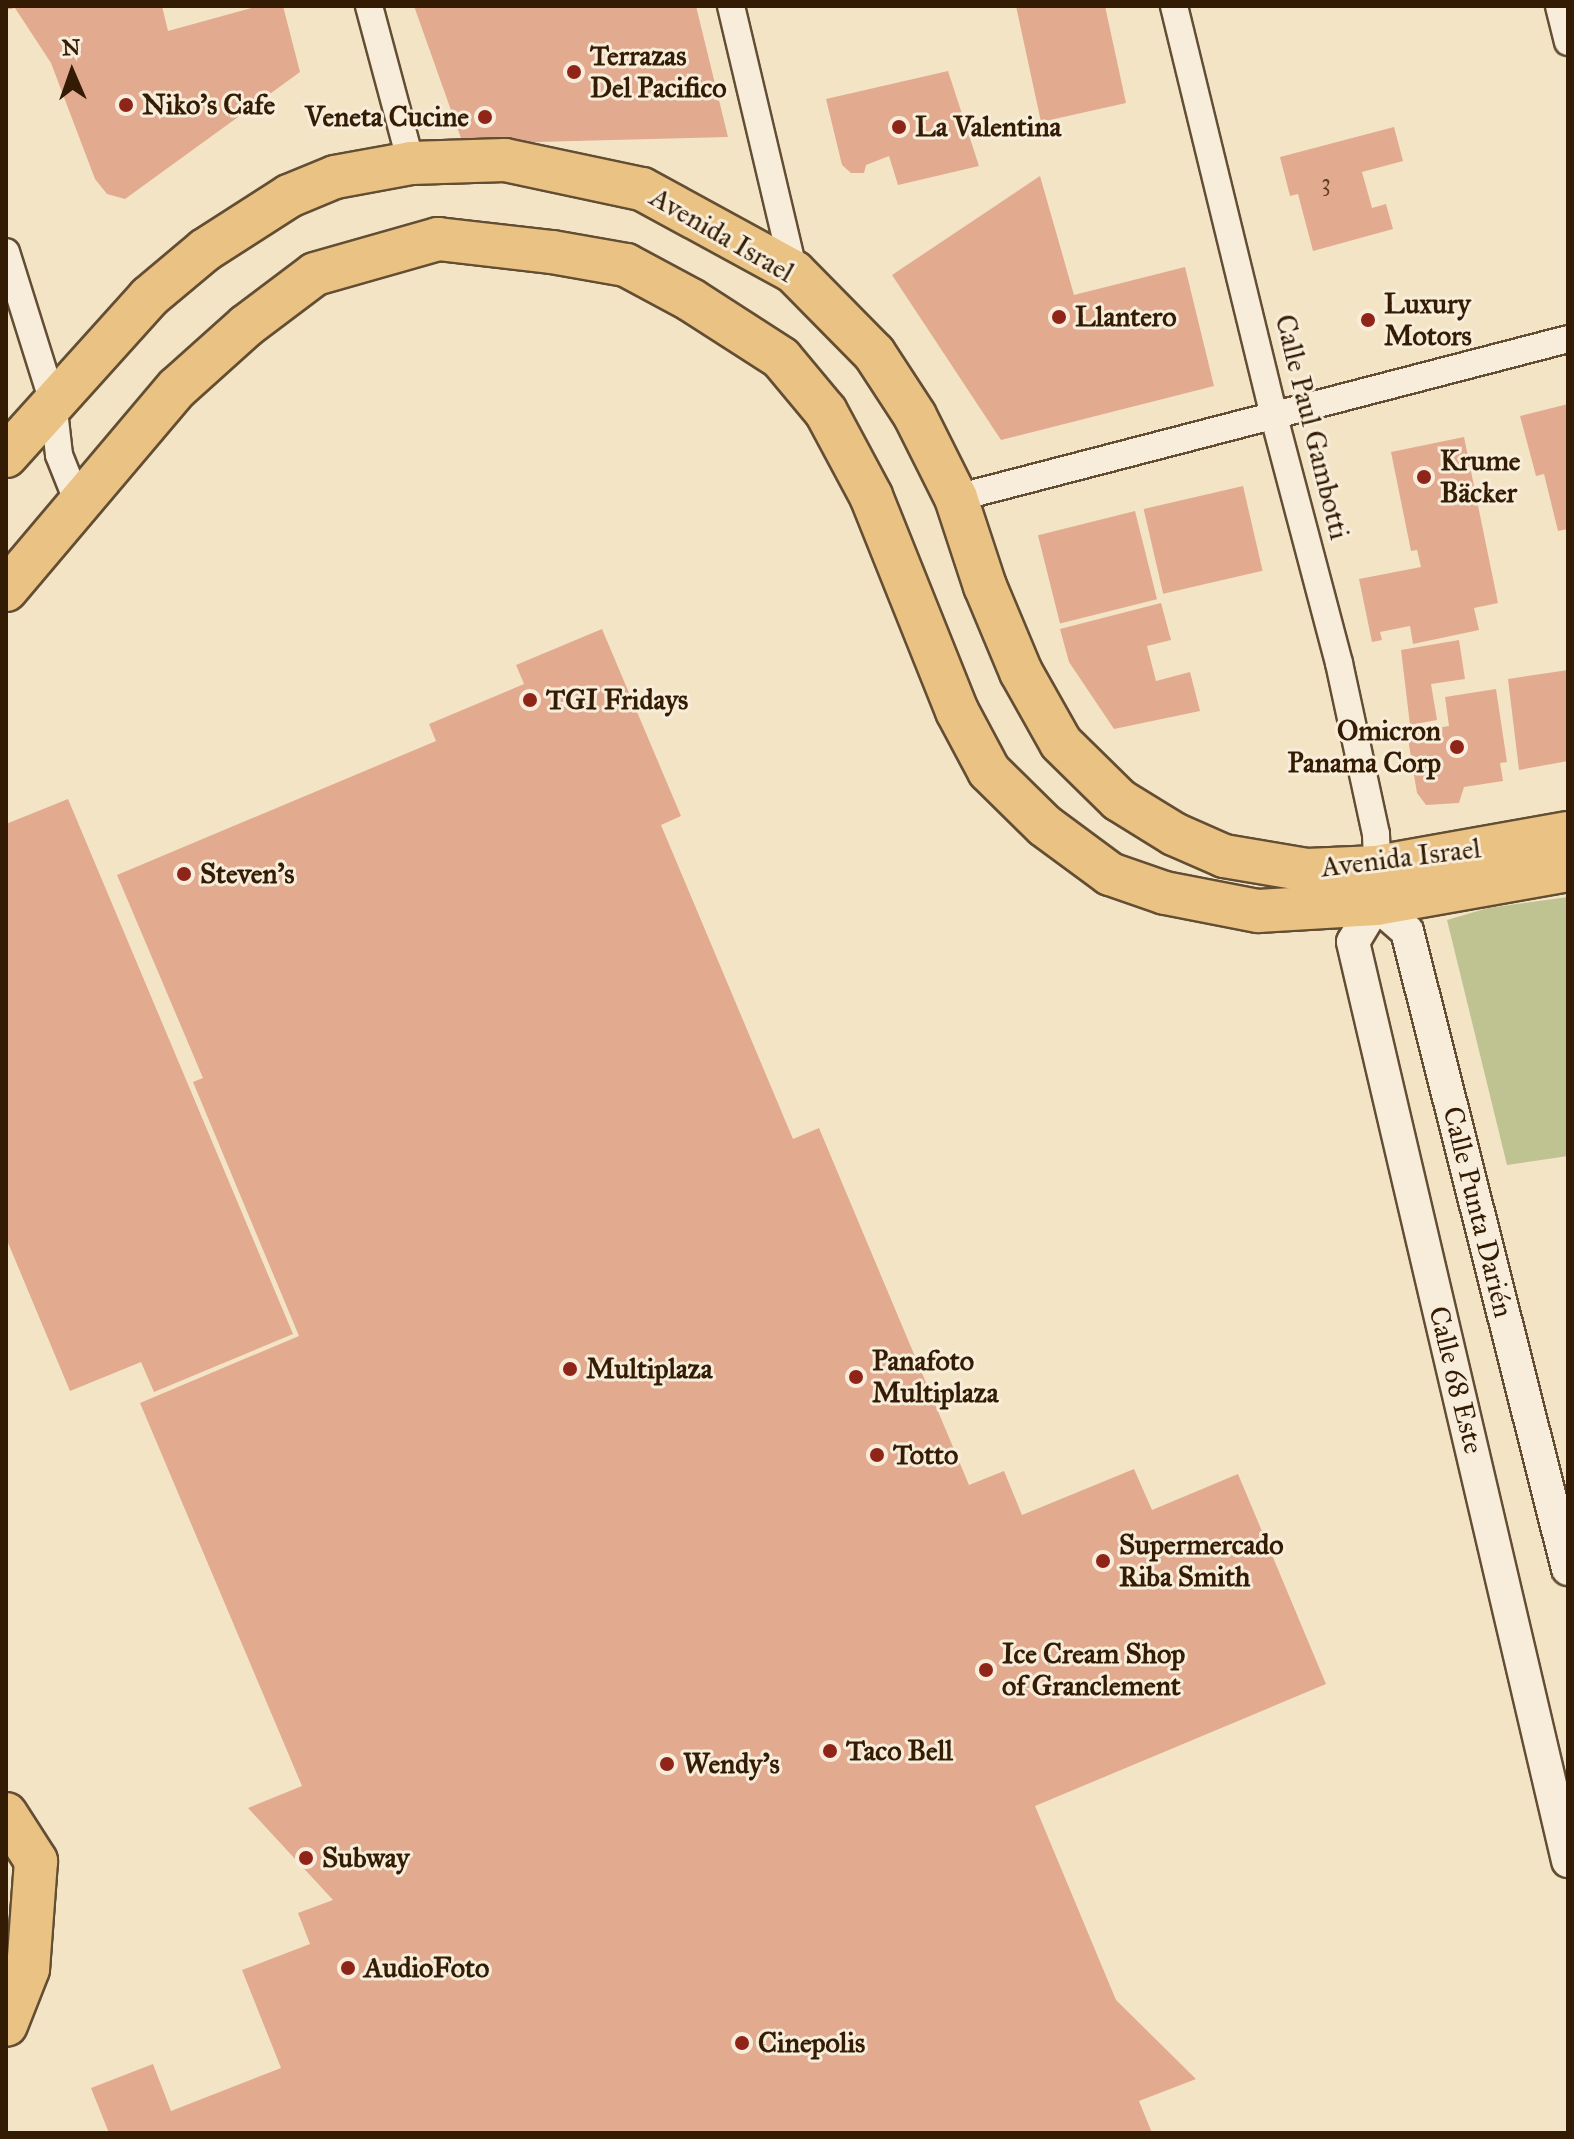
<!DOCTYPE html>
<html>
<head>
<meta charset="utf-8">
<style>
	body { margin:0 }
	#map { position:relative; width:1574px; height:2139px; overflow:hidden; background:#f3e4c6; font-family:"IM FELL Great Primer",serif }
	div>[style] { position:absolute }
	.green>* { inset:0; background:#bfc392 }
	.building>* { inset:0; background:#e2ab90; transform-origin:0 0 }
	.roads { filter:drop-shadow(2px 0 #634e34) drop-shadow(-2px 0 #634e34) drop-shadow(0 2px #634e34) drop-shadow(0 -2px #634e34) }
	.minor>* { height:26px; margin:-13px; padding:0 13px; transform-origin:13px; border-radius:13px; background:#f7edda }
	.tertiary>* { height:32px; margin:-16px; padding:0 16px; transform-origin:16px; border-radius:16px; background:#f7edda }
	.primary>* { height:42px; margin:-21px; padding:0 21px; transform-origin:21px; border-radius:21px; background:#eac283 }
	.dots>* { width:22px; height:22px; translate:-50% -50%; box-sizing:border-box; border:4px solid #f7edda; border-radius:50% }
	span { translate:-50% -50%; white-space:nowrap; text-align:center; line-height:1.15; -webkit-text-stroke:6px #f7edda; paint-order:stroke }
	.number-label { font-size:24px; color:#5f4026 }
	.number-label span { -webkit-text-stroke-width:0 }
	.poi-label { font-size:28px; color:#331c03; font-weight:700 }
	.left { translate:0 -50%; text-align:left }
	.right { translate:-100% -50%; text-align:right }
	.street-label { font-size:28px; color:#331c03 }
	.frame { position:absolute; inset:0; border:8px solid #331c03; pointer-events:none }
	.north { position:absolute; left:32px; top:32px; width:80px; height:80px; -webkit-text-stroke:6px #f7edda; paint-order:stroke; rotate:358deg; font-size:22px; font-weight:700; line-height:32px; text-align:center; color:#331c03 }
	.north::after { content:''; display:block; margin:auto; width:28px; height:36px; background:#331c03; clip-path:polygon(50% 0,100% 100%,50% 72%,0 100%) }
</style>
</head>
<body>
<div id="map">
	<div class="green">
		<div style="clip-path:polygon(1568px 897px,1568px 1156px,1507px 1165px,1447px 920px,1488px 908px)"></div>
	</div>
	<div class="building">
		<div style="clip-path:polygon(6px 6px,162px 6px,168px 31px,259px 6px,283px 6px,300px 72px,125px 199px,107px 194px,95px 179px,51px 63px,15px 8px,6px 10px)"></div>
		<div style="clip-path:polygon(414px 6px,696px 6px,728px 137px,463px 144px)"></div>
		<div style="clip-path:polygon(1016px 6px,1105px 6px,1126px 103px,1041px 122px)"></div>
		<div style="clip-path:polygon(948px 71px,979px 166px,898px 185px,889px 156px,866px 165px,864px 173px,851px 173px,842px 165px,826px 99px)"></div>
		<div style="clip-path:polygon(1394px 127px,1403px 161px,1362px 172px,1372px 208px,1386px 204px,1393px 229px,1313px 251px,1298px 194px,1290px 196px,1280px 157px)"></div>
		<div style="clip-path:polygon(1040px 176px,1074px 295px,1185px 267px,1214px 386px,1001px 440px,892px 275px)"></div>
		<div style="clip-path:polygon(1568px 404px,1568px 529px,1558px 531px,1544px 474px,1536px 476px,1520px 416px)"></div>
		<div style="clip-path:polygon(1464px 437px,1498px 603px,1474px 608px,1479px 630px,1413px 644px,1410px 626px,1380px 632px,1382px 640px,1372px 642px,1359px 579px,1421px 567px,1417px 550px,1411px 551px,1391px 452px)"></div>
		<div style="left:1243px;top:486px;width:87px;height:102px;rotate:77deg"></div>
		<div style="left:1135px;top:511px;width:91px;height:100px;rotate:76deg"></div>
		<div style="clip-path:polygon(1161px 603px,1171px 640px,1147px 646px,1156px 681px,1190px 672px,1200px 711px,1114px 729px,1069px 662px,1060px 629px)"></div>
		<div style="clip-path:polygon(602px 629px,681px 816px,661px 825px,793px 1139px,819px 1128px,969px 1485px,1004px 1471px,1022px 1515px,1134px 1469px,1152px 1510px,1238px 1474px,1326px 1684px,1035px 1806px,1116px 2000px,1196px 2079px,1139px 2101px,1152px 2133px,109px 2133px,91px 2088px,153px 2064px,171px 2111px,281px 2068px,242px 1970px,310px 1944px,298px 1913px,333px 1900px,248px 1808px,302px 1786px,140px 1403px,299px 1336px,193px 1082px,203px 1078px,117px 875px,436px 741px,429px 724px,524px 684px,516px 665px)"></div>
		<div style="clip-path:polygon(1459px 640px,1465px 679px,1431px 684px,1437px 720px,1410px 725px,1401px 650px)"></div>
		<div style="clip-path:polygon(1568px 670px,1568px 761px,1519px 770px,1508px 679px)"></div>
		<div style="clip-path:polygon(1496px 689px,1507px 762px,1500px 763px,1503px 781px,1464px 787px,1459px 803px,1426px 805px,1417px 793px,1407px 733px,1449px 726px,1445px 697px)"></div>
		<div style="clip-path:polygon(68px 799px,293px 1334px,154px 1392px,141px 1362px,70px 1391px,6px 1238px,6px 824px)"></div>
	</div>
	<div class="roads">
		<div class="minor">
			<div style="left:369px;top:6px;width:163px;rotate:75deg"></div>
			<div style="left:731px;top:6px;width:273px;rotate:76.7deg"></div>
			<div style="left:1174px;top:6px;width:423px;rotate:76.3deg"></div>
			<div style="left:1274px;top:417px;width:254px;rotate:75.2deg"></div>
			<div style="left:1339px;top:663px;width:175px;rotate:77.8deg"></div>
			<div style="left:1376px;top:834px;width:33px;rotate:88deg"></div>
			<div style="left:1559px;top:6px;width:37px;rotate:76deg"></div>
			<div style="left:6px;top:252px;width:157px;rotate:72.6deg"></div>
			<div style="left:53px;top:402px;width:53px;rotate:83.5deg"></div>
			<div style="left:59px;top:455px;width:54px;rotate:68.2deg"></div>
			<div style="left:956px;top:498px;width:632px;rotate:-14.56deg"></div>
		</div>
		<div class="tertiary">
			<div style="left:1376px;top:890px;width:14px;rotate:90deg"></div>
			<div style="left:1376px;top:904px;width:41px;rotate:41.1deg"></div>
			<div style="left:1407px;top:931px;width:658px;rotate:75.84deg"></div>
			<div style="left:1376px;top:904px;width:44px;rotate:121.2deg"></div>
			<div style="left:1353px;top:942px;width:944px;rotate:76.83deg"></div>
		</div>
		<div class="primary">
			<div style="left:6px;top:456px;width:214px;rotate:-48deg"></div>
			<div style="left:149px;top:297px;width:73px;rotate:-40deg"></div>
			<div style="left:205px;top:250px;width:100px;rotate:-32.7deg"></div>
			<div style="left:289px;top:196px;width:50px;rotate:-22.4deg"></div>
			<div style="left:335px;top:177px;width:77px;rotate:-10.4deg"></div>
			<div style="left:411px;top:163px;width:94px;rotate:-1.8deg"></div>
			<div style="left:505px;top:160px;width:140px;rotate:12deg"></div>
			<div style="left:642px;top:189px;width:173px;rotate:28.6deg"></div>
			<div style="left:794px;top:272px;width:114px;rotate:45.4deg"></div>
			<div style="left:874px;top:353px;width:75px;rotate:56.9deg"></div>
			<div style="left:915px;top:416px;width:92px;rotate:63.4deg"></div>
			<div style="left:956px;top:498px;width:93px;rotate:71.8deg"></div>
			<div style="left:985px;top:586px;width:93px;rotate:67.3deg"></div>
			<div style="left:1021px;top:672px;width:81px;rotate:60.6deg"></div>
			<div style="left:1061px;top:743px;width:81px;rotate:44.5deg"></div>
			<div style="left:1119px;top:800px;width:65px;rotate:31.7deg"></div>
			<div style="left:1174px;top:834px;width:55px;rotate:23.7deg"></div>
			<div style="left:1224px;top:856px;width:84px;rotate:9.6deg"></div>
			<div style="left:1307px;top:870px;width:70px;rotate:-2.5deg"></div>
			<div style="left:1377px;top:867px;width:194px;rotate:-10.1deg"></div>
			<div style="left:6px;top:590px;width:265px;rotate:-49.8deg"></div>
			<div style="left:177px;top:388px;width:93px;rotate:-41.9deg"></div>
			<div style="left:246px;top:326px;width:86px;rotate:-37deg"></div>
			<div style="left:315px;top:274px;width:128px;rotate:-15.9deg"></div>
			<div style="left:438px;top:239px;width:115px;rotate:6.5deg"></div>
			<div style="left:552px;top:252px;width:75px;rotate:10deg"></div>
			<div style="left:626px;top:265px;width:74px;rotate:28.3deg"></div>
			<div style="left:691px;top:300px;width:107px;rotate:32.8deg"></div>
			<div style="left:781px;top:358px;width:70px;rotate:50.2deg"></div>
			<div style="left:826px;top:412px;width:95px;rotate:61.8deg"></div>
			<div style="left:871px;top:496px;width:232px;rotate:68.2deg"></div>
			<div style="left:957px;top:711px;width:68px;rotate:61.9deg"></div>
			<div style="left:989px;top:771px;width:78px;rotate:44.5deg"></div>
			<div style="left:1045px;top:826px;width:81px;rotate:36.4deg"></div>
			<div style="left:1110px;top:874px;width:58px;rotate:19.1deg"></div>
			<div style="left:1165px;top:893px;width:95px;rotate:11deg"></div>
			<div style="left:1258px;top:911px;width:118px;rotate:-3.4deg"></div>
			<div style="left:1376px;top:904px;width:195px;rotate:-10deg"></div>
			<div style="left:6px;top:1814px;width:56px;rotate:57.4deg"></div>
			<div style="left:36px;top:1861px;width:108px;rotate:94.2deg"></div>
			<div style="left:28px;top:1969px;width:60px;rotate:111.4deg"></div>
		</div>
	</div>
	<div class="dots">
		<div style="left:574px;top:72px;background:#8f2418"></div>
		<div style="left:126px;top:105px;background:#8f2418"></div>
		<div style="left:485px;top:117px;background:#8f2418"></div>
		<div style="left:899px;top:127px;background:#8f2418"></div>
		<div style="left:1059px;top:317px;background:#8f2418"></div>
		<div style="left:1368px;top:320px;background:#8f2418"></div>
		<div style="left:1424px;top:477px;background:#8f2418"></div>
		<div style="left:530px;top:700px;background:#8f2418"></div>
		<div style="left:1457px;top:747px;background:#8f2418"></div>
		<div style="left:184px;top:874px;background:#8f2418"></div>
		<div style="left:570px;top:1369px;background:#8f2418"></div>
		<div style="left:856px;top:1377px;background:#8f2418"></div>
		<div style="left:877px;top:1455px;background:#8f2418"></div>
		<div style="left:1103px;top:1561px;background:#8f2418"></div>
		<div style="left:986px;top:1670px;background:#8f2418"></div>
		<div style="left:830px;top:1751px;background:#8f2418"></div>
		<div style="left:667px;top:1764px;background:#8f2418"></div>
		<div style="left:306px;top:1858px;background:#8f2418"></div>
		<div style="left:348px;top:1968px;background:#8f2418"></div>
		<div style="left:742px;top:2043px;background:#8f2418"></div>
	</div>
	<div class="number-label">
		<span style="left:1326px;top:183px">3</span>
	</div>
	<div class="poi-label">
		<span class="left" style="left:590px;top:72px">Terrazas<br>Del Pacifico</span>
		<span class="left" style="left:142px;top:105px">Niko's Cafe</span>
		<span class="right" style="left:469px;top:117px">Veneta Cucine</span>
		<span class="left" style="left:915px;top:127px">La Valentina</span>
		<span class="left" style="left:1384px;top:320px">Luxury<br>Motors</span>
		<span class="left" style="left:1075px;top:317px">Llantero</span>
		<span class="left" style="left:1440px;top:477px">Krume<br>Bäcker</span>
		<span class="left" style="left:546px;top:700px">TGI Fridays</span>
		<span class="right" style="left:1441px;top:747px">Omicron<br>Panama Corp</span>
		<span class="left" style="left:200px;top:874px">Steven's</span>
		<span class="left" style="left:872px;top:1377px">Panafoto<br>Multiplaza</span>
		<span class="left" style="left:586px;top:1369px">Multiplaza</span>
		<span class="left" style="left:893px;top:1455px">Totto</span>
		<span class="left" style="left:1119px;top:1561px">Supermercado<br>Riba Smith</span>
		<span class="left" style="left:1002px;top:1670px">Ice Cream Shop<br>of Granclement</span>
		<span class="left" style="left:846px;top:1751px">Taco Bell</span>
		<span class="left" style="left:683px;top:1764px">Wendy's</span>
		<span class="left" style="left:322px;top:1858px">Subway</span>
		<span class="left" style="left:364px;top:1968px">AudioFoto</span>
		<span class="left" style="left:758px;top:2043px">Cinepolis</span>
	</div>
	<div class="street-label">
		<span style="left:722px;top:235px;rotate:30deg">Avenida Israel</span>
		<span style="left:1312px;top:427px;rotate:76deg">Calle Paul Gambotti</span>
		<span style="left:1401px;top:858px;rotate:-7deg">Avenida Israel</span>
		<span style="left:1478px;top:1212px;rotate:76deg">Calle Punta Darién</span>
		<span style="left:1456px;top:1380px;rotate:76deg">Calle 68 Este</span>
	</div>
	<div class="frame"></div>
	<div class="north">N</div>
</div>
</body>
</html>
